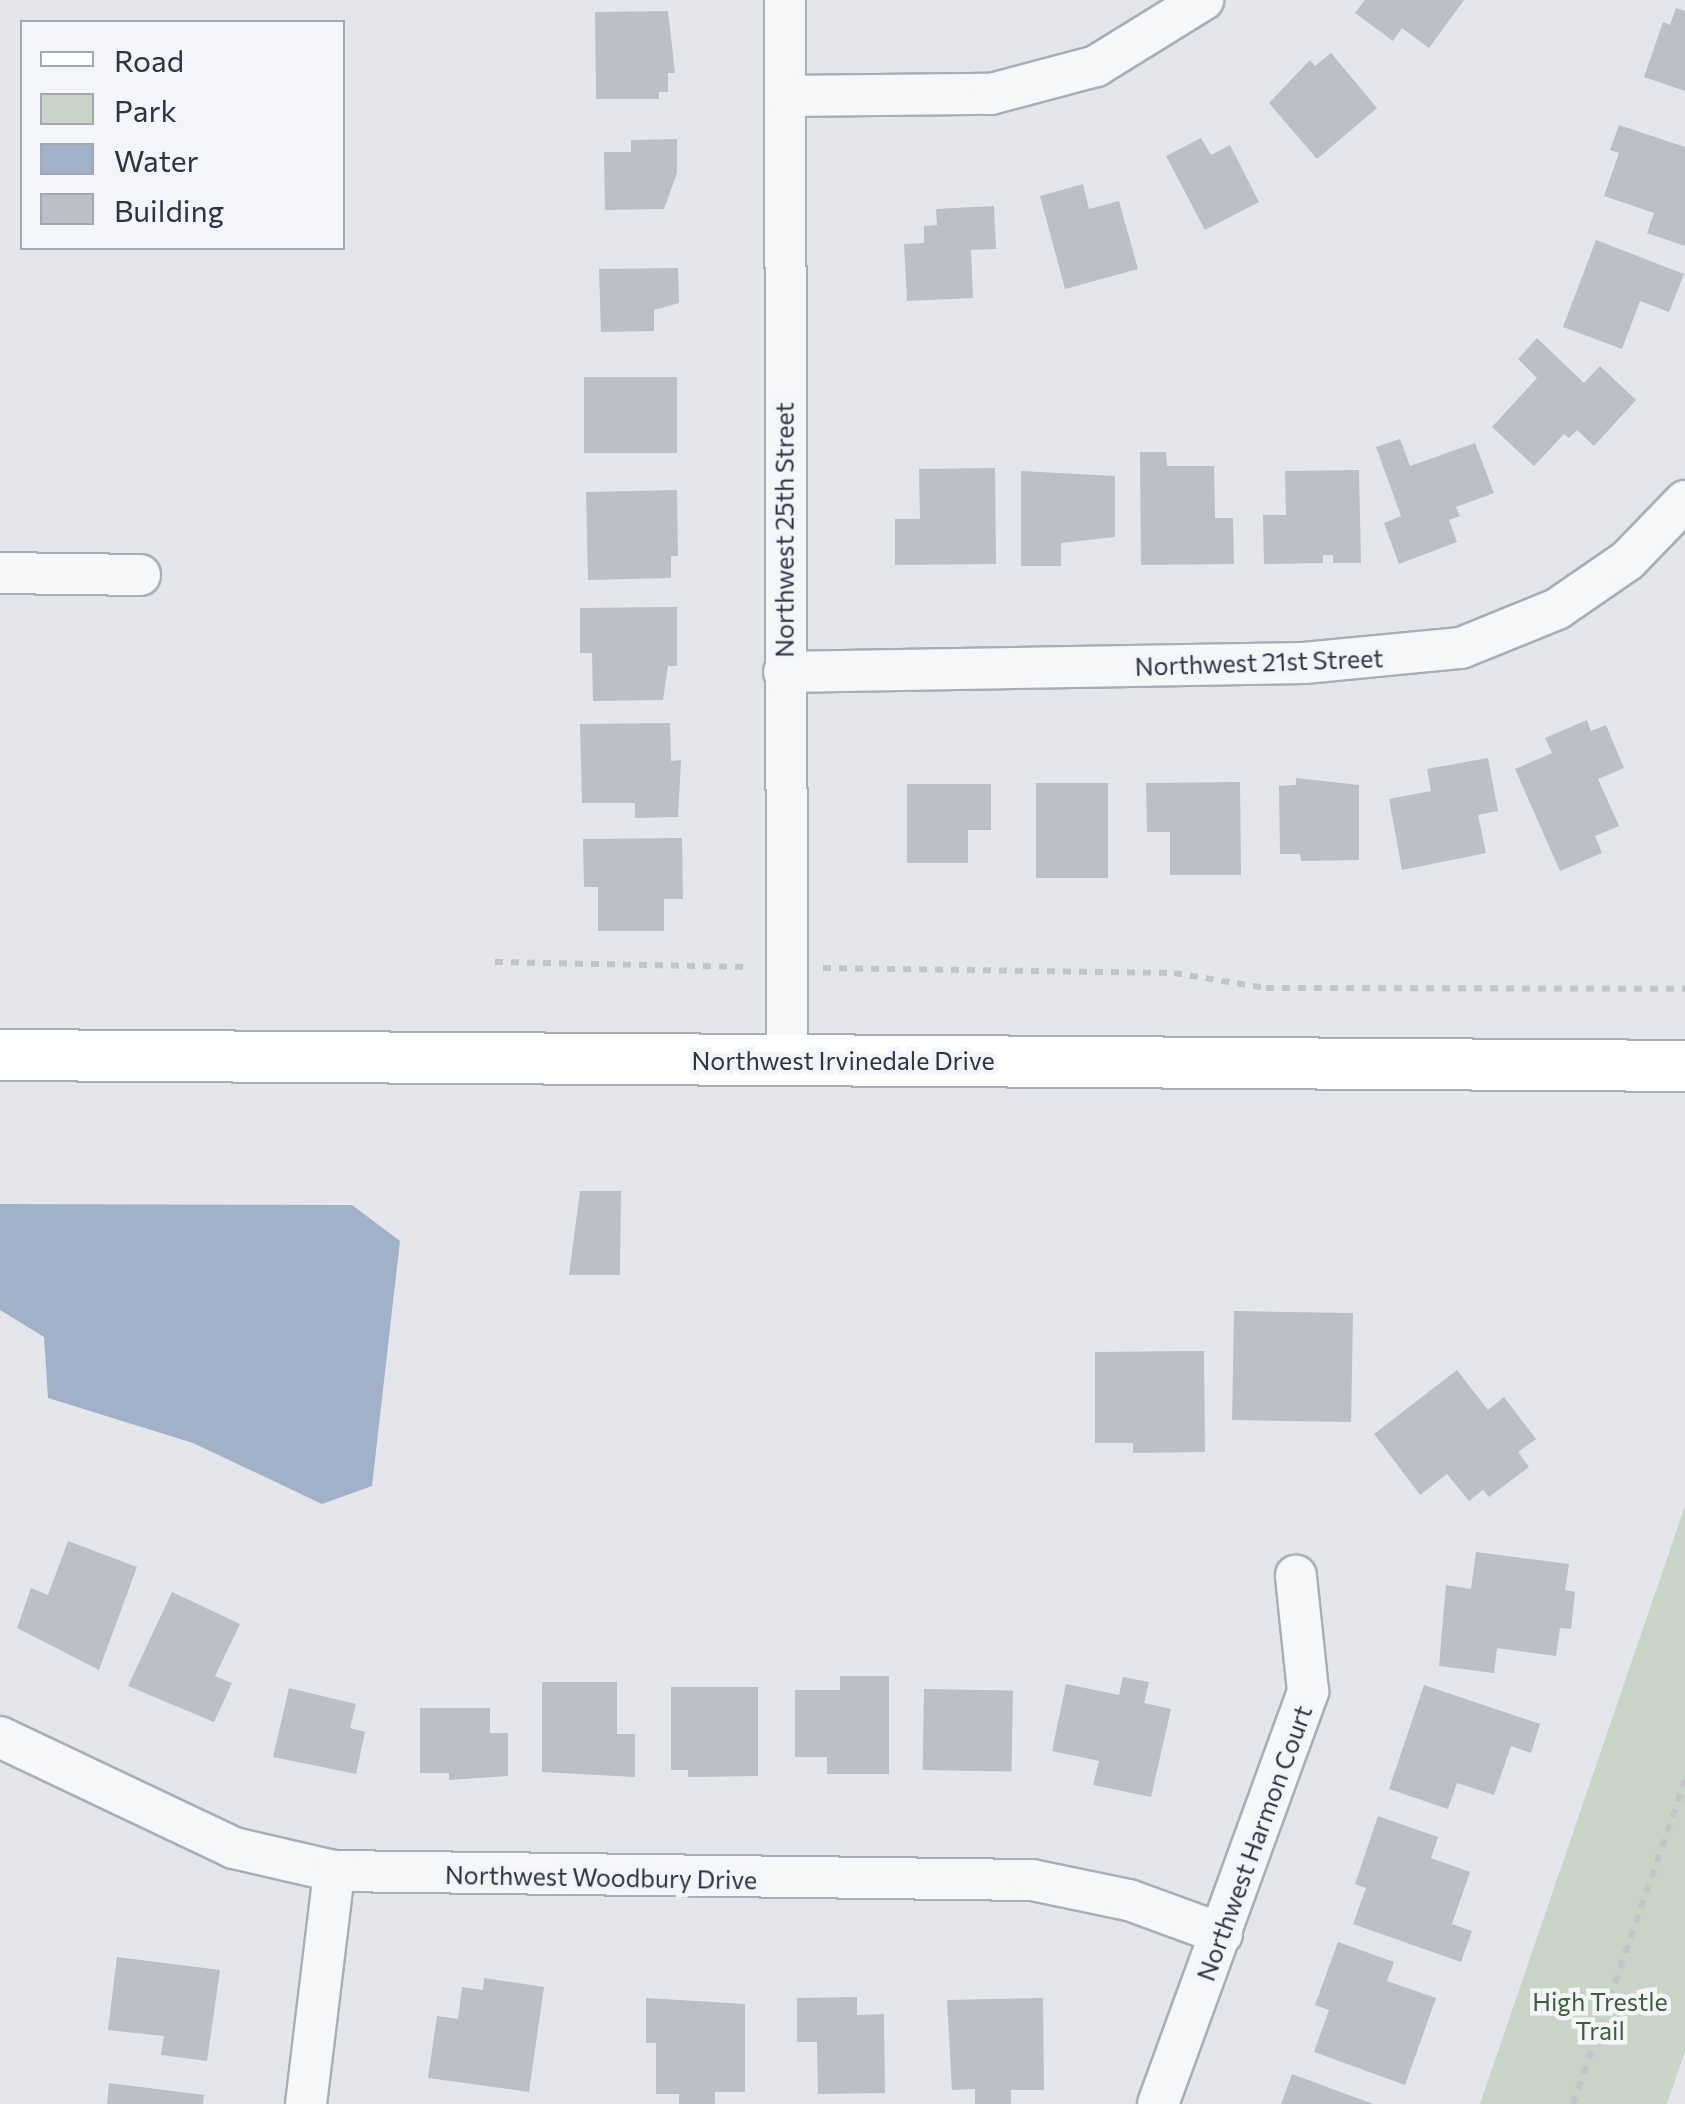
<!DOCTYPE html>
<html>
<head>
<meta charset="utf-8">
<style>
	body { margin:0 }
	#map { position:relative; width:1685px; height:2104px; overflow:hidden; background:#e4e6eb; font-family:Commissioner,sans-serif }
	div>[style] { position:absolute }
	.green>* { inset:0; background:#c8d4c5 }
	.water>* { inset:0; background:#a1b2c8 }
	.building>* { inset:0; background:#bbbfc7; transform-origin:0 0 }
	.path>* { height:6px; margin-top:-3px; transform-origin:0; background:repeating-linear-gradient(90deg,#c1c4c9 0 8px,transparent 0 16px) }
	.roads { filter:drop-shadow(2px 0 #a9adb5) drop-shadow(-2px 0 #a9adb5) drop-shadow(0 2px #a9adb5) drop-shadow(0 -2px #a9adb5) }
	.minor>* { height:40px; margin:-20px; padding:0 20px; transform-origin:20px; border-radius:20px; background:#f6f7f9 }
	.major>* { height:50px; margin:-25px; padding:0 25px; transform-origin:25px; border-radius:25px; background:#fff }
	span { translate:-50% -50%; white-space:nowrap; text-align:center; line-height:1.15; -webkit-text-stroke:9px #f3f5f8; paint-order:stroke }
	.street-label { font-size:25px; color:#2c3342 }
	.park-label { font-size:25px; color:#3f5d3a }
	.legend { position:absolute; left:20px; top:20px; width:325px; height:230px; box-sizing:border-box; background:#f3f5f8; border:2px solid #a3a7af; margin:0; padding:12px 18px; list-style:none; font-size:30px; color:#2c3342 }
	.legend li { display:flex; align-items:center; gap:20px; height:50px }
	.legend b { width:50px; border:2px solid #a3a7af }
</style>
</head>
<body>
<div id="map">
	<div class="green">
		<div style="clip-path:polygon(1685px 1506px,1685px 2051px,1667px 2104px,1480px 2104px)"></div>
	</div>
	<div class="water">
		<div style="clip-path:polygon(0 1204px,352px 1205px,400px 1241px,372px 1486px,322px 1504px,193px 1443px,48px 1398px,44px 1337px,0 1310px)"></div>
	</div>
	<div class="building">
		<div style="clip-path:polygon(1365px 0,1464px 0,1429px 48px,1402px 28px,1393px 41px,1355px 13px)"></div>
		<div style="clip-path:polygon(1676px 8px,1685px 11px,1685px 91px,1644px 77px,1663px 22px,1670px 25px)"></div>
		<div style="clip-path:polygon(668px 11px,675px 73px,668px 73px,668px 92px,659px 92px,659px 99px,596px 99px,595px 12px)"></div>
		<div style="clip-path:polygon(1331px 53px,1377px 108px,1317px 159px,1269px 103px,1310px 60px,1315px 66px)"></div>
		<div style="clip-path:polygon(1619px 125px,1685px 147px,1685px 246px,1647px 233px,1654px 213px,1604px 196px,1619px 153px,1610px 150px)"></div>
		<div style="clip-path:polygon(1201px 138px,1211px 155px,1230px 145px,1259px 202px,1205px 230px,1166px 156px)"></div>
		<div style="clip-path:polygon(677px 139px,677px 173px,664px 209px,605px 210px,604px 152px,631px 152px,631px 140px)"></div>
		<div style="clip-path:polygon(1083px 184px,1089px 209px,1119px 201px,1138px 269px,1065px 289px,1040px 196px)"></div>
		<div style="clip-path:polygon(994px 206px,996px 249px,971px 250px,973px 298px,907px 301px,904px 244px,924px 243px,924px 226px,937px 225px,936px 209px)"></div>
		<div style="clip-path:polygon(1596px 240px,1684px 274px,1669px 312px,1640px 301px,1622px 349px,1563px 327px)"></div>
		<div style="clip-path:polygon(678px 268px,679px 303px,654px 310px,654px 331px,601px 332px,599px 269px)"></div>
		<div style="clip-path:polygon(1537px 338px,1584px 383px,1600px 366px,1636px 400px,1594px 446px,1577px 430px,1569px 438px,1564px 434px,1534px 466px,1492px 427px,1537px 378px,1518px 359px)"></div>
		<div style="left:584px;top:377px;width:93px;height:76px"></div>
		<div style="clip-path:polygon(1400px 439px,1410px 466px,1475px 443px,1494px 493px,1456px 507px,1460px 516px,1449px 520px,1457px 542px,1399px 564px,1384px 523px,1401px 516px,1376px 447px)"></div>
		<div style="clip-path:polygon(1140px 452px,1166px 452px,1167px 466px,1214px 466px,1215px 518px,1233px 518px,1234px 564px,1141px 565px)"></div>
		<div style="clip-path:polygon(995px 468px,996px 564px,895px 565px,895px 519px,920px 519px,919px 469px)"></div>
		<div style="clip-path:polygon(1359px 470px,1361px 563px,1333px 563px,1333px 555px,1323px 555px,1323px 563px,1264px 564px,1263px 515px,1286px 515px,1285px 471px)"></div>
		<div style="clip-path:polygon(1021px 471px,1115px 476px,1115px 537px,1061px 543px,1061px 566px,1021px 566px)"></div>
		<div style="clip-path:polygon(677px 490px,678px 556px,671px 556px,671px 578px,588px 580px,586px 492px)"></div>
		<div style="clip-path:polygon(677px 607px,677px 666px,668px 666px,663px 700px,593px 701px,592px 653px,580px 653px,580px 608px)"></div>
		<div style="clip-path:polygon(1587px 720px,1591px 731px,1606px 725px,1624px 768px,1598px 779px,1619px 826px,1595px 836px,1602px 853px,1560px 871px,1515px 769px,1552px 753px,1545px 738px)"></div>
		<div style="clip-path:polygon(670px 723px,671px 761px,681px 760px,678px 817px,635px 818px,635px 803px,582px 803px,580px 724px)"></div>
		<div style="clip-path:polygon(1488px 758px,1498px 811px,1478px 815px,1486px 853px,1402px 870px,1389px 799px,1431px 791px,1427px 769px)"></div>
		<div style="clip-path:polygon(1296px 778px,1359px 785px,1359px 860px,1301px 861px,1300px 854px,1280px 854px,1279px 786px,1296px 785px)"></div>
		<div style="clip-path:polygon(1240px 782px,1241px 875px,1170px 875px,1170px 832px,1147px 832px,1146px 783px)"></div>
		<div style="left:1036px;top:783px;width:72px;height:95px"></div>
		<div style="clip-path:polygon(907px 784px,991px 784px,991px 830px,968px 830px,968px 863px,907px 863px)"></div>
		<div style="clip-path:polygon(682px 838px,683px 899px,664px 899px,664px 931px,598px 931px,598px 887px,584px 887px,583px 839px)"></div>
		<div style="clip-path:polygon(580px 1191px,621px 1191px,620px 1275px,569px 1275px)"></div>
		<div style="left:1234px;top:1311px;width:119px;height:109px;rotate:1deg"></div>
		<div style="clip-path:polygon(1204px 1351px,1205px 1452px,1133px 1453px,1133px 1443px,1095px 1443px,1095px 1352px)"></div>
		<div style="clip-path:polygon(1457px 1370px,1488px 1410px,1504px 1397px,1536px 1439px,1518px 1452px,1529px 1467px,1489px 1497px,1483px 1490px,1469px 1501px,1447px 1474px,1420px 1495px,1374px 1434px)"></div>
		<div style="clip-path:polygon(68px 1541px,137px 1567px,99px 1670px,17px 1628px,31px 1588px,48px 1595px)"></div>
		<div style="clip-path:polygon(1476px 1552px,1569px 1564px,1565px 1590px,1575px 1592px,1571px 1629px,1560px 1628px,1556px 1656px,1497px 1648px,1494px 1673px,1439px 1666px,1446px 1585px,1471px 1589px)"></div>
		<div style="clip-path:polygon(172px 1592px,240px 1624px,215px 1676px,232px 1683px,214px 1722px,128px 1686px)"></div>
		<div style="clip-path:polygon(840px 1676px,889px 1676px,889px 1774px,827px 1774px,827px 1757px,795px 1757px,795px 1690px,840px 1690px)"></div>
		<div style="clip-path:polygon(1123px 1677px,1149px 1682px,1144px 1703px,1171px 1709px,1151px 1797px,1093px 1785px,1099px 1761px,1052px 1751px,1066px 1684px,1119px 1695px)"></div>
		<div style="clip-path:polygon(542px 1682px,617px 1682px,617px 1734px,635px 1734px,635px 1777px,542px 1772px)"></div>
		<div style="clip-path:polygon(1424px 1685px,1540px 1724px,1531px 1753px,1511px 1746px,1494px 1795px,1457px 1783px,1448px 1809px,1389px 1789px)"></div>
		<div style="clip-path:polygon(671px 1687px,758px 1687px,758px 1776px,688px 1777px,688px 1770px,671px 1770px)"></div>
		<div style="clip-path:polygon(289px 1688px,356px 1704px,350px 1728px,365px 1732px,356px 1774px,273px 1757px)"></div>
		<div style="left:924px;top:1689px;width:89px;height:81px;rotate:1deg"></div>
		<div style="clip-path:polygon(420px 1708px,490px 1708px,490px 1733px,508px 1733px,508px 1776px,449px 1780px,449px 1773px,420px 1773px)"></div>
		<div style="clip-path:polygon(1378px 1816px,1438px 1837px,1431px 1858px,1470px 1872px,1452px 1924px,1472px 1931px,1461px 1962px,1353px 1924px,1366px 1888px,1355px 1884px)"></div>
		<div style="clip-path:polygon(1338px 1942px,1394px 1962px,1387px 1981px,1436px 1998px,1405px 2085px,1314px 2052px,1329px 2010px,1315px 2005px)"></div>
		<div style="clip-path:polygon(117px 1957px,220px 1970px,207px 2061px,161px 2055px,164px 2036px,108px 2030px)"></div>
		<div style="clip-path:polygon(484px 1978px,544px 1987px,529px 2092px,428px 2078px,437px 2016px,458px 2019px,462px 1987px,483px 1990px)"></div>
		<div style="clip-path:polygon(857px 1997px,857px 2015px,884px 2014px,885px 2093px,818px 2094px,817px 2042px,797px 2042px,797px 1998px)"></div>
		<div style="clip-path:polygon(646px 1998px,745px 2004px,745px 2092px,715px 2092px,715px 2104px,679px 2104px,679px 2094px,656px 2094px,656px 2043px,646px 2043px)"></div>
		<div style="clip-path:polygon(1043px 1998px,1044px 2090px,1011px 2090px,1011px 2104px,975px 2104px,975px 2089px,952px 2090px,947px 2000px)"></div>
		<div style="clip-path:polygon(1292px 2074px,1373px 2104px,1281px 2104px)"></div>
		<div style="clip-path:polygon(109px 2083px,204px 2095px,203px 2104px,107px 2104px)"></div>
	</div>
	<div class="path">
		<div style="left:495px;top:962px;width:255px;rotate:1.1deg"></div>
		<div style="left:823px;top:968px;width:351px;rotate:0.8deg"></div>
		<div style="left:1174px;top:973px;width:93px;rotate:9.3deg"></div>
		<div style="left:1266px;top:988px;width:419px;rotate:0.1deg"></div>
		<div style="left:1573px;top:2104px;width:343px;rotate:-70.9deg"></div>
	</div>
	<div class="roads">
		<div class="minor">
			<div style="left:785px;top:0;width:1060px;rotate:89.89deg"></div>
			<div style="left:785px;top:96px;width:206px;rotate:-0.6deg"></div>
			<div style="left:991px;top:94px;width:109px;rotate:-14.9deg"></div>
			<div style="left:1096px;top:66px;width:126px;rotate:-31.7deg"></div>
			<div style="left:0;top:573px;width:140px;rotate:0.8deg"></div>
			<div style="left:784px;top:672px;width:520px;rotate:-0.99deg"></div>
			<div style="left:1304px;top:663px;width:158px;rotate:-5.5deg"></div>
			<div style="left:1461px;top:648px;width:104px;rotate:-22.1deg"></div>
			<div style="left:1557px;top:609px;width:86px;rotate:-34.6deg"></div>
			<div style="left:1628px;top:560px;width:82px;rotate:-46deg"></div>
			<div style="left:0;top:1737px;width:259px;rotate:25.4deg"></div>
			<div style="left:234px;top:1848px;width:103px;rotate:13deg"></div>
			<div style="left:334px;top:1871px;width:698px;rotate:0.74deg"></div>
			<div style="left:1032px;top:1880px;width:99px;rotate:11.7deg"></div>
			<div style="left:1129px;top:1900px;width:99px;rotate:20.1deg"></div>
			<div style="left:306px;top:2104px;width:235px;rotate:-83.1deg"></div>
			<div style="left:1158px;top:2104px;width:439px;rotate:-70deg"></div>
			<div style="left:1308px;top:1691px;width:116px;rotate:-96deg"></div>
		</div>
		<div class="major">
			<div style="left:0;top:1055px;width:1685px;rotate:0.37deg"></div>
		</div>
	</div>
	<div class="street-label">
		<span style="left:784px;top:530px;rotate:-90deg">Northwest 25th Street</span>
		<span style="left:1259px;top:662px;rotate:-2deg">Northwest 21st Street</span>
		<span style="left:843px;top:1060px">Northwest Irvinedale Drive</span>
		<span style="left:1254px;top:1843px;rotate:-70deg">Northwest Harmon Court</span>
		<span style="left:601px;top:1877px;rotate:1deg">Northwest Woodbury Drive</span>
	</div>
	<div class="park-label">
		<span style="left:1600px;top:2016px">High Trestle<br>Trail</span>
	</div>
	<ul class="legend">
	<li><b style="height:12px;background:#fff"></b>Road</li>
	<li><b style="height:28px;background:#c8d4c5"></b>Park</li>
	<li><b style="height:28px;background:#a1b2c8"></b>Water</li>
	<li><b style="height:28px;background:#bbbfc7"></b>Building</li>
	</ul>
</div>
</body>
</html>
